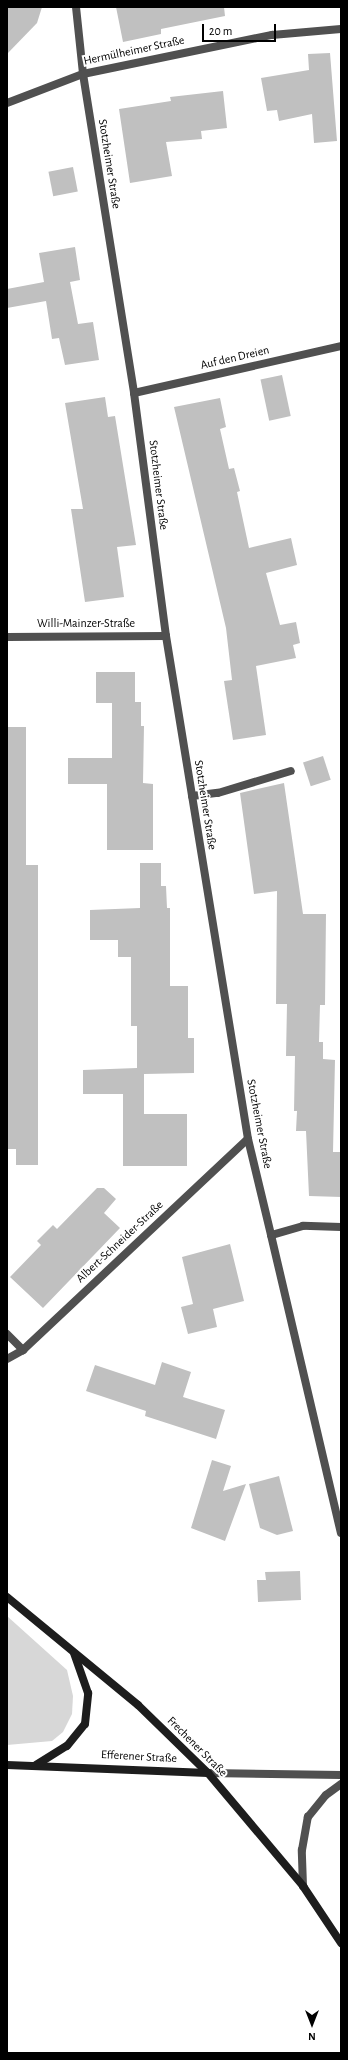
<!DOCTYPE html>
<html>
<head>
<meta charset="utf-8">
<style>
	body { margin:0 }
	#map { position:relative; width:348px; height:2060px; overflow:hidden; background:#fff; font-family:"Alegreya Sans",sans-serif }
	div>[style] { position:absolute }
	.green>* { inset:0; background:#d7d7d7 }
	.building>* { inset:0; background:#c0c0c0; transform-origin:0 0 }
	.service>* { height:8px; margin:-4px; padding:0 4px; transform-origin:4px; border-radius:4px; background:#505050 }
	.minor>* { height:8px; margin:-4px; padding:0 4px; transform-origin:4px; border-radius:4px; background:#505050 }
	.tertiary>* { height:8px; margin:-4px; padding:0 4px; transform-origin:4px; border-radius:4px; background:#505050 }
	.secondary>* { height:8px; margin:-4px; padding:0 4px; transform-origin:4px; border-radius:4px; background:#1d1d1d }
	span { translate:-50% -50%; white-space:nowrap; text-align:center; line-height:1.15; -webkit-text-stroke:4px #fff; paint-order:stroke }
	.street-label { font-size:12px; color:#000 }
	.frame { position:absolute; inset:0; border:8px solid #000; pointer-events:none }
	.north { position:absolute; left:292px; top:2004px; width:40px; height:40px; -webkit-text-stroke:3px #fff; paint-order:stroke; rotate:180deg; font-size:11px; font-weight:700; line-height:16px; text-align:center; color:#000 }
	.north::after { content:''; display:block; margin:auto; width:14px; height:18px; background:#000; clip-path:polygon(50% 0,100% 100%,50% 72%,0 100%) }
	.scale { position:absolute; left:202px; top:24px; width:74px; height:18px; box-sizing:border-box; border:2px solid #000; border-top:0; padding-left:5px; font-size:12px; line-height:14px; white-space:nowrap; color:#000; -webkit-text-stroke:3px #fff; paint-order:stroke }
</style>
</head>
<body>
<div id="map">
	<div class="green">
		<div style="clip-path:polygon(7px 1616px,67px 1670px,73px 1696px,72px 1714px,63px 1732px,52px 1741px,7px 1745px)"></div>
	</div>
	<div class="building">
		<div style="clip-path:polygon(7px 7px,42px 7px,37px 23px,7px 54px)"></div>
		<div style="clip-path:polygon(116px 7px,224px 7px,225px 16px,161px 29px,161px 34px,123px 42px)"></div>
		<div style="clip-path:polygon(330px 53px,337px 141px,314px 143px,312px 114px,279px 121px,277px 110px,267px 111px,261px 78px,309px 70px,308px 54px)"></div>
		<div style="clip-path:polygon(223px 91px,227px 128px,201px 131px,202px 139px,166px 142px,172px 176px,130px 183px,119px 109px,171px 101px,170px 97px)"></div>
		<div style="left:73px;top:167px;width:25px;height:25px;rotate:79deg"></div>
		<div style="clip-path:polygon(75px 247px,80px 280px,70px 282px,78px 324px,93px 322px,99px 360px,65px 365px,59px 338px,52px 339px,46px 301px,7px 308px,7px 289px,44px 282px,39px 253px)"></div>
		<div style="left:282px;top:375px;width:42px;height:22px;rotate:78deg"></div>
		<div style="clip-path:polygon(105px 397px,108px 417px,115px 416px,136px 545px,117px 547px,124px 597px,85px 602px,71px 509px,83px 509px,65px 403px)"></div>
		<div style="clip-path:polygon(220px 398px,226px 427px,220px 429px,229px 469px,234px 468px,240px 491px,237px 492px,249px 548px,291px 538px,297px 565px,266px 573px,280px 625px,296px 622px,300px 643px,293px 645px,296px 658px,256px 666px,266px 735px,233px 740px,224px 681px,232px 680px,226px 628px,174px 407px)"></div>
		<div style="clip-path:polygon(96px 672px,135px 672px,135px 702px,141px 702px,141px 726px,144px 726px,143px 783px,153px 784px,153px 850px,107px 850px,107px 784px,68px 784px,68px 758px,112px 758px,112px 703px,96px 703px)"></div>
		<div style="clip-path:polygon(7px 727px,26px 727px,26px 865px,38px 865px,38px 1165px,16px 1165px,16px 1149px,7px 1149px)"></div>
		<div style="left:323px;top:756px;width:25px;height:21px;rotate:72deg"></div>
		<div style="clip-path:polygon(284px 783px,303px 914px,326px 914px,325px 1005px,320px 1005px,319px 1042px,323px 1042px,323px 1059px,335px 1060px,333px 1152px,341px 1152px,341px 1197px,309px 1196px,306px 1131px,296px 1131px,297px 1111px,294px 1111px,295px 1056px,286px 1056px,287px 1004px,276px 1004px,277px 891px,254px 894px,240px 793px)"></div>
		<div style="clip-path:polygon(140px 863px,161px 863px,161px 886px,166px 886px,167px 908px,170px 908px,170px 986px,188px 986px,188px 1038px,194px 1038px,194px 1073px,144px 1074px,144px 1114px,187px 1114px,187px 1166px,123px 1166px,123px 1094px,83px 1094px,83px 1070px,137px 1068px,137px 1026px,131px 1026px,131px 957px,118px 957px,118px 940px,90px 940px,90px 910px,140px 908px)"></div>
		<div style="clip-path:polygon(97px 1188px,104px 1188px,116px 1199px,104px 1213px,120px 1228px,43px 1308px,10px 1277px,41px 1245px,37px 1241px,53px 1225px,57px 1229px)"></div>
		<div style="clip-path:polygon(230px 1244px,244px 1301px,213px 1309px,217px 1327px,188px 1334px,181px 1307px,193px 1304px,182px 1257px)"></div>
		<div style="clip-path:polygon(162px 1362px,191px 1372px,183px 1397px,225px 1410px,216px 1439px,145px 1416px,146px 1411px,86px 1391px,95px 1365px,155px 1385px)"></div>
		<div style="clip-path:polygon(212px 1460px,231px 1466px,223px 1491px,246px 1484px,225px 1541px,191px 1528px)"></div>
		<div style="clip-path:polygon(279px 1476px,293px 1531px,277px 1535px,260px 1528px,249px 1484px)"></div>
		<div style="clip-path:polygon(300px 1571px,301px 1600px,258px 1602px,257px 1580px,266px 1580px,265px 1572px)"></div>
	</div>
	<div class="service">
		<div style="left:192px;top:796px;width:26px;rotate:-7deg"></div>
		<div style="left:218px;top:793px;width:76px;rotate:-16.8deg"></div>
	</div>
	<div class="minor">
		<div style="left:76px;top:7px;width:67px;rotate:84deg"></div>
		<div style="left:134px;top:393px;width:212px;rotate:-12.8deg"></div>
		<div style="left:7px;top:637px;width:159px;rotate:-0.4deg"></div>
		<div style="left:341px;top:1227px;width:38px;rotate:-178deg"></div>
		<div style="left:303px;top:1226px;width:33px;rotate:164deg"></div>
		<div style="left:271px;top:1235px;width:306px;rotate:76.8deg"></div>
		<div style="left:7px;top:1334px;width:23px;rotate:45deg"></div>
		<div style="left:7px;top:1359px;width:18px;rotate:-29deg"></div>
		<div style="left:23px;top:1350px;width:308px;rotate:-43.2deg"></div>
	</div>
	<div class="tertiary">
		<div style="left:83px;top:74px;width:323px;rotate:80.9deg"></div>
		<div style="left:134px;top:393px;width:245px;rotate:82.5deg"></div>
		<div style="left:166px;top:636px;width:510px;rotate:80.74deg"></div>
		<div style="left:248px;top:1139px;width:99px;rotate:76.5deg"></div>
		<div style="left:7px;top:103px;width:81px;rotate:-20.9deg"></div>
		<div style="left:83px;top:74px;width:193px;rotate:-11.7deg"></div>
		<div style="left:272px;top:35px;width:69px;rotate:-5deg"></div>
		<div style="left:208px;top:1773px;width:133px;rotate:0.9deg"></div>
		<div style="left:303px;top:1886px;width:36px;rotate:-92deg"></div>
		<div style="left:302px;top:1850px;width:34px;rotate:-80deg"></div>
		<div style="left:308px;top:1817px;width:28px;rotate:-51deg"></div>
		<div style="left:326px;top:1795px;width:19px;rotate:-36deg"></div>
	</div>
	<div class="secondary">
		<div style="left:7px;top:1597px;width:170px;rotate:39.5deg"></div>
		<div style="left:138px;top:1705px;width:98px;rotate:44.2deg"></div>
		<div style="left:208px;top:1773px;width:148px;rotate:49.9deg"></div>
		<div style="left:303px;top:1886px;width:69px;rotate:56.3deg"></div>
		<div style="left:7px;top:1765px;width:201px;rotate:2.3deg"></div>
		<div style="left:36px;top:1765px;width:36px;rotate:-32deg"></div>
		<div style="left:67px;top:1746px;width:28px;rotate:-51deg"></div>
		<div style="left:85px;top:1724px;width:31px;rotate:-84deg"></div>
		<div style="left:88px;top:1693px;width:42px;rotate:-109.3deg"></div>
	</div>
	<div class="street-label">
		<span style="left:134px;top:51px;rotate:-12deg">Hermülheimer Straße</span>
		<span style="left:109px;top:164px;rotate:81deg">Stotzheimer Straße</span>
		<span style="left:235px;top:358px;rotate:-13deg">Auf den Dreien</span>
		<span style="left:158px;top:485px;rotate:83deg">Stotzheimer Straße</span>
		<span style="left:86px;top:624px">Willi-Mainzer-Straße</span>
		<span style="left:205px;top:805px;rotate:81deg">Stotzheimer Straße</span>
		<span style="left:259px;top:1124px;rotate:79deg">Stotzheimer Straße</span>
		<span style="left:120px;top:1242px;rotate:-43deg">Albert-Schneider-Straße</span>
		<span style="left:197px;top:1747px;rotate:45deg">Frechener Straße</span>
		<span style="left:139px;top:1757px;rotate:3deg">Efferener Straße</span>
	</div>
	<div class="frame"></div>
	<div class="north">N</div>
	<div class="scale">20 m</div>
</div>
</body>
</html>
